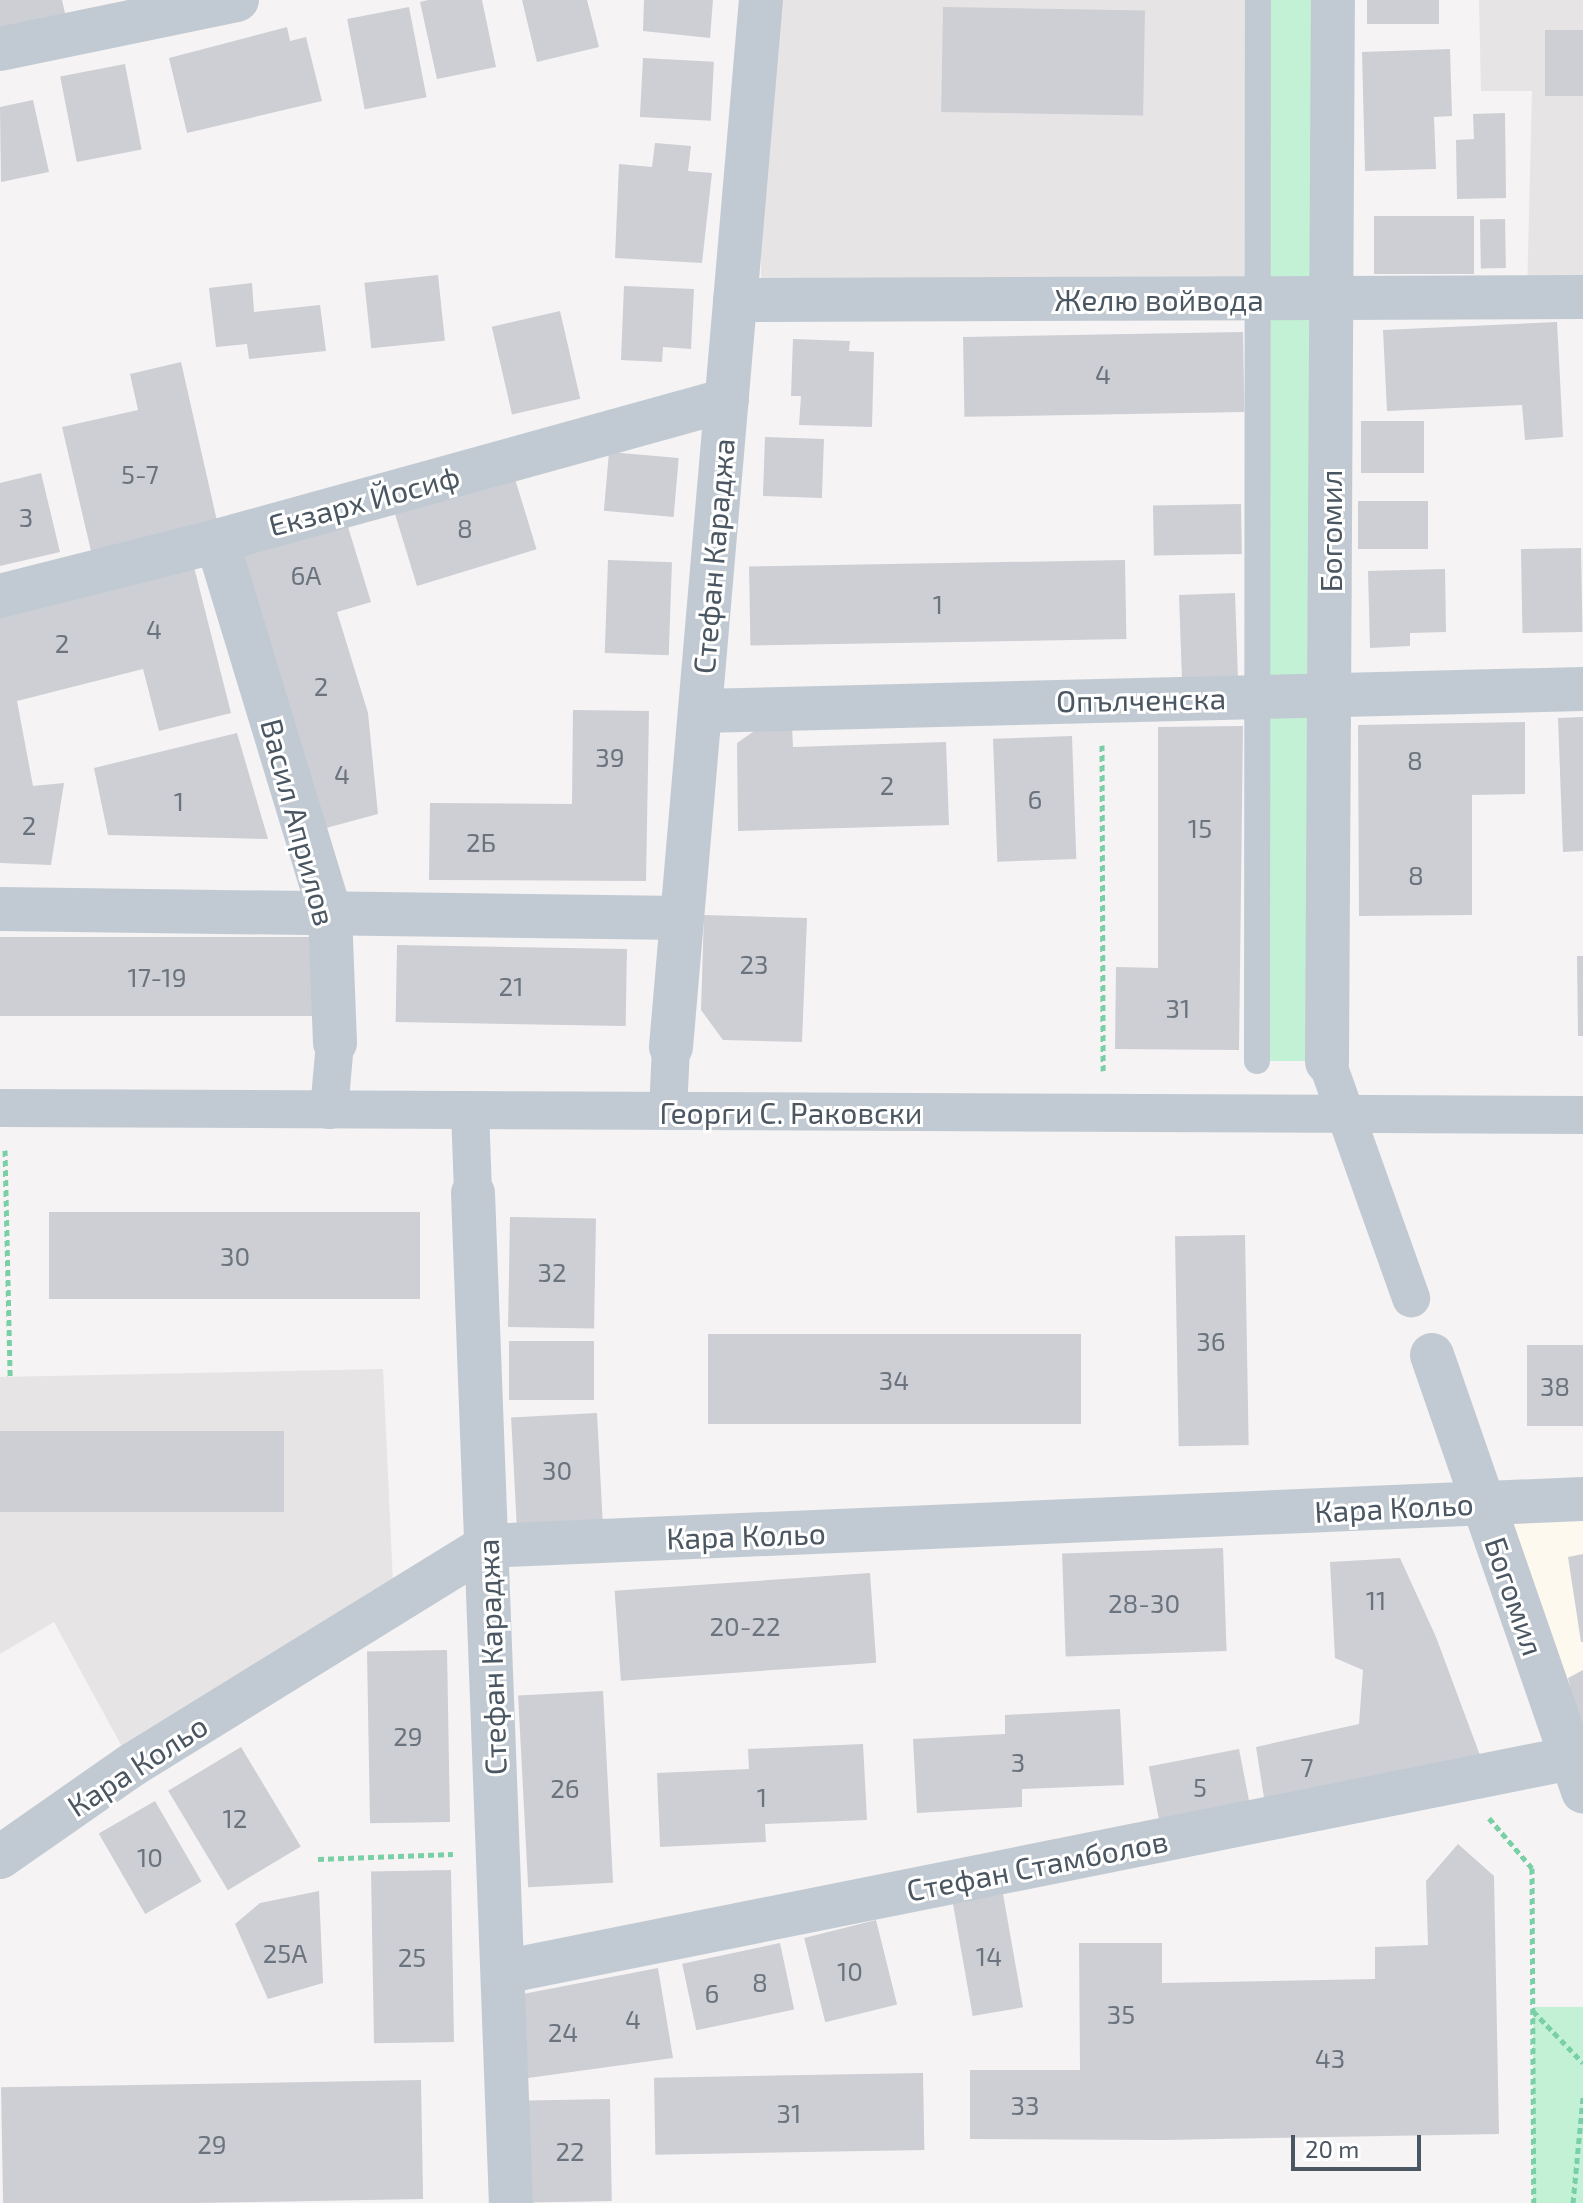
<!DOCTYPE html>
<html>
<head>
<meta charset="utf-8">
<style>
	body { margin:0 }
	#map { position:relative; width:1583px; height:2203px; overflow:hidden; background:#f5f3f3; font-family:"Exo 2",sans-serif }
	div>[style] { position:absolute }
	.commercial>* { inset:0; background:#fdf9ef }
	.education>* { inset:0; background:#e6e4e5; transform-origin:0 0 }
	.green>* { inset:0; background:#c3f1d5; transform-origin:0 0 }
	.building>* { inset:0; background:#cdcfd5; transform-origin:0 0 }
	.path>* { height:5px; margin-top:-2.5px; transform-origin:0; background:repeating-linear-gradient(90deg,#7ad0a6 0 6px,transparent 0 10px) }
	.service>* { height:26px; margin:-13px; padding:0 13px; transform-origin:13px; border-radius:13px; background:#c1cad2 }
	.pedestrian>* { height:38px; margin:-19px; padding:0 19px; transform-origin:19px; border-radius:19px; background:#c1cad2 }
	.minor>* { height:44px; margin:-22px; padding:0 22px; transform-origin:22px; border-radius:22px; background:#c1cad2 }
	span { translate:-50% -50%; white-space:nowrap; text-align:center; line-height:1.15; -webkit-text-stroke:6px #fff; paint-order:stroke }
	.number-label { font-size:26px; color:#6b747e }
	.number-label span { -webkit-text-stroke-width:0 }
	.street-label { font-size:30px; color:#4a5661 }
	.scale { position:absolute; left:1291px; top:2135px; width:130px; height:36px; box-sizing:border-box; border:4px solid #4a5661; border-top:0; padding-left:10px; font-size:24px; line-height:28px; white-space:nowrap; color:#4a5661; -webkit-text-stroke:6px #fff; paint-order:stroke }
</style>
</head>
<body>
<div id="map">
	<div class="commercial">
		<div style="clip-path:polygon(1583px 1499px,1583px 1792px,1483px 1503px)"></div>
	</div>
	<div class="education">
		<div style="left:761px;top:0;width:497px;height:301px"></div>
		<div style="clip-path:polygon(1479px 0,1583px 0,1583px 297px,1527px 297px,1532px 91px,1481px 91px)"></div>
		<div style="clip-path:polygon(383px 1369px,394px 1604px,132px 1765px,54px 1622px,0 1654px,0 1377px)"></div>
	</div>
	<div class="green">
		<div style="left:1258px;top:0;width:75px;height:1061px"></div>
		<div style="left:1583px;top:2007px;width:196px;height:50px;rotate:90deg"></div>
	</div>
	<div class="building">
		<div style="clip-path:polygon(0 0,62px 0,67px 22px,0 35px)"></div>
		<div style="clip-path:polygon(428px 0,482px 0,496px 67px,437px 79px,420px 2px)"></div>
		<div style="clip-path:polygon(522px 0,587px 0,599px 47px,537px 62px)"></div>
		<div style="clip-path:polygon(644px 0,713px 0,710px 38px,643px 31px)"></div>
		<div style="left:1367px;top:0;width:72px;height:24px"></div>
		<div style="left:409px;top:7px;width:92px;height:63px;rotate:79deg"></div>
		<div style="left:943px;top:7px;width:202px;height:105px;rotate:1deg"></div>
		<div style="clip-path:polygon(287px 27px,290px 41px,306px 37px,322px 101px,187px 133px,169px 58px)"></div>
		<div style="left:1545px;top:30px;width:38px;height:66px"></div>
		<div style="clip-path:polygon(1450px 49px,1452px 116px,1434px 117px,1436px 169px,1365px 171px,1362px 52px)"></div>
		<div style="left:643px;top:58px;width:71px;height:59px;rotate:3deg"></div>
		<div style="left:125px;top:64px;width:87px;height:66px;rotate:79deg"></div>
		<div style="clip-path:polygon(33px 100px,49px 172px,1px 182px,0 107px)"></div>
		<div style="clip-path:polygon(1505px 113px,1506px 198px,1457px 199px,1456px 140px,1474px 139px,1473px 114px)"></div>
		<div style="clip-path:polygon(655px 143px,691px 146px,688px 171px,712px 173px,702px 263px,615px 258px,619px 164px,652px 167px)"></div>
		<div style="left:1374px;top:216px;width:100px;height:58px"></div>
		<div style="left:1505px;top:219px;width:49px;height:25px;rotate:89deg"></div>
		<div style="left:438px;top:275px;width:66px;height:74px;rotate:84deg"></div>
		<div style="clip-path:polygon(252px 283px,254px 312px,320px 305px,326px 351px,249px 359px,247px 344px,216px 347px,209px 288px)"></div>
		<div style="clip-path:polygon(624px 286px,694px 289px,691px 349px,663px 347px,662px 362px,621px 360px)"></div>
		<div style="left:560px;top:311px;width:90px;height:70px;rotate:77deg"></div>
		<div style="clip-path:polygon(1557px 322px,1563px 437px,1525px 440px,1522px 405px,1387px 411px,1383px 330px)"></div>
		<div style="left:1243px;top:332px;width:80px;height:280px;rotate:89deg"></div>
		<div style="clip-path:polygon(793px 339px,850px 341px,849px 351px,874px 352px,872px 427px,799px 425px,801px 396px,791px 396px)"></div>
		<div style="clip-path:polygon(181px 362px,217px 521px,91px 551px,62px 427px,138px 410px,130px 374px)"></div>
		<div style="left:1424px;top:421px;width:52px;height:63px;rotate:90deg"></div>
		<div style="left:765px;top:437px;width:59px;height:59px;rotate:2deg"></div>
		<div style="left:609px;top:452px;width:70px;height:59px;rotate:5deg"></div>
		<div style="left:512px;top:469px;width:84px;height:125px;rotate:73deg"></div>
		<div style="clip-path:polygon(41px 473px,60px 552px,0 566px,0 483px)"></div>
		<div style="left:1358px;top:501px;width:70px;height:48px"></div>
		<div style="left:1241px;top:504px;width:50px;height:88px;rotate:89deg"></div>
		<div style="clip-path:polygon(345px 517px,371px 602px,337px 612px,368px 713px,378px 814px,326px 828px,241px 549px)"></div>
		<div style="left:1581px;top:548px;width:84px;height:60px;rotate:89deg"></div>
		<div style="left:608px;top:560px;width:64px;height:93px;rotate:2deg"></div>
		<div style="left:1125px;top:560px;width:79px;height:376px;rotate:89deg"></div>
		<div style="clip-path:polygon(193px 563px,231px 713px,159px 731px,143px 669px,17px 701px,33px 786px,64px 783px,51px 865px,0 863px,0 612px)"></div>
		<div style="clip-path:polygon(1445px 569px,1446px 632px,1410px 633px,1410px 646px,1370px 648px,1368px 571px)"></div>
		<div style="left:1235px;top:593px;width:83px;height:56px;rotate:88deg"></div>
		<div style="clip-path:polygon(573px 710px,649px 711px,646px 881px,429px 880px,430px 803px,572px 804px)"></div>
		<div style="clip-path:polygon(1583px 717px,1583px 851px,1563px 852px,1558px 718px)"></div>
		<div style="clip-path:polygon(1525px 722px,1525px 794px,1472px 795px,1472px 915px,1359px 916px,1358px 725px)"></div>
		<div style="clip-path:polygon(792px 726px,793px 747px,946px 742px,949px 825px,738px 831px,737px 743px,760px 727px)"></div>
		<div style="clip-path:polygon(1243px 726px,1239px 1050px,1115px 1049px,1116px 967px,1158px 968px,1158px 727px)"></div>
		<div style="clip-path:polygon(237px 733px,268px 839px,108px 835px,94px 768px)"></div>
		<div style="left:1072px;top:736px;width:123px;height:79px;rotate:88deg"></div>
		<div style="clip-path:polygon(704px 915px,807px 918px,802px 1042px,723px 1040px,701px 1010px)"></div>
		<div style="left:315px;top:937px;width:79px;height:315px;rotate:90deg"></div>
		<div style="left:397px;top:945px;width:230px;height:77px;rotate:1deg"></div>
		<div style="clip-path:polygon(1577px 956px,1583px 956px,1583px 1036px,1578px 1036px)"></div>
		<div style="left:420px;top:1212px;width:87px;height:371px;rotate:90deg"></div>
		<div style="left:510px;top:1217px;width:86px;height:110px;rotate:1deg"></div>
		<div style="left:1245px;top:1235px;width:210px;height:70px;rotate:89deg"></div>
		<div style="left:1081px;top:1334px;width:90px;height:373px;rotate:90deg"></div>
		<div style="left:509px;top:1341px;width:85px;height:59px"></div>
		<div style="left:1583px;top:1345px;width:81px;height:56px;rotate:90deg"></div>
		<div style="left:597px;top:1413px;width:110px;height:86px;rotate:87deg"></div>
		<div style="left:0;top:1431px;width:284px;height:81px"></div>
		<div style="left:1223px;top:1548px;width:103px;height:161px;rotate:88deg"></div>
		<div style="clip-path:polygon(1583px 1554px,1583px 1642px,1581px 1642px,1568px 1557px)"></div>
		<div style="clip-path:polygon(1400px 1558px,1436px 1637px,1481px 1758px,1265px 1804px,1256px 1747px,1359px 1724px,1363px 1670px,1335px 1658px,1330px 1562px)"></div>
		<div style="left:870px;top:1573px;width:90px;height:256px;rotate:86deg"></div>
		<div style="left:447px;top:1650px;width:172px;height:80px;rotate:89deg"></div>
		<div style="clip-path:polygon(1583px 1670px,1583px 1742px,1582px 1742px,1568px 1678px)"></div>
		<div style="left:603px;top:1691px;width:192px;height:85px;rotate:87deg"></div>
		<div style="clip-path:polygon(1120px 1709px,1124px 1785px,1022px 1789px,1022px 1807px,917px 1813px,913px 1739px,1005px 1734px,1005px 1715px)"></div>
		<div style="clip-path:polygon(863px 1744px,867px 1820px,765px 1824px,766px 1842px,660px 1847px,657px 1773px,749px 1769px,748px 1749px)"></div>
		<div style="left:241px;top:1747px;width:116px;height:85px;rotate:59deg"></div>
		<div style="left:1239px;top:1749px;width:59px;height:92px;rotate:79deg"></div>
		<div style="left:155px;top:1801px;width:93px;height:65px;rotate:60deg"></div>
		<div style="clip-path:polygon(1458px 1844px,1494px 1876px,1499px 2134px,1163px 2140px,970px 2139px,970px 2070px,1080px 2070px,1079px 1943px,1162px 1943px,1162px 1983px,1375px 1979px,1375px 1947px,1428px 1945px,1426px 1881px)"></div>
		<div style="left:451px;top:1870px;width:172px;height:80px;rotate:89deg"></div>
		<div style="clip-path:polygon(319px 1891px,323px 1983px,268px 1999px,235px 1924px,260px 1903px)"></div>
		<div style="left:1003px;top:1894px;width:115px;height:51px;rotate:80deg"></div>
		<div style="left:876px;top:1920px;width:87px;height:74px;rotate:76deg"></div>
		<div style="left:780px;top:1943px;width:68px;height:100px;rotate:78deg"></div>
		<div style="clip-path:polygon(658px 1968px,673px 2058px,528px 2078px,523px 1994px)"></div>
		<div style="left:923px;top:2073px;width:77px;height:269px;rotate:89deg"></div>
		<div style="left:421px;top:2080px;width:119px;height:420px;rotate:89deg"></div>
		<div style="left:610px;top:2099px;width:102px;height:82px;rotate:89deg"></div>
	</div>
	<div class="path">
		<div style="left:1102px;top:745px;width:326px;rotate:89.8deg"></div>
		<div style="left:5px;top:1150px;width:227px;rotate:88.7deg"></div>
		<div style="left:1489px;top:1818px;width:66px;rotate:49.3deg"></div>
		<div style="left:1532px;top:1868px;width:335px;rotate:89.7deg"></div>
		<div style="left:318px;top:1859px;width:135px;rotate:-2.1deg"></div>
		<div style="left:1533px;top:2011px;width:72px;rotate:46.1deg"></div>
		<div style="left:1573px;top:2203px;width:106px;rotate:-84.6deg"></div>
	</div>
	<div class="service">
		<div style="left:1257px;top:1061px;width:1061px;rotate:-89.95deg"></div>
	</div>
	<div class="pedestrian">
		<div style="left:1327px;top:1062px;width:251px;rotate:70.4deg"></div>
		<div style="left:0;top:1108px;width:1583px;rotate:0.25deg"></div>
		<div style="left:329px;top:1110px;width:67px;rotate:-84.9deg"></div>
		<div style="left:470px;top:1110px;width:83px;rotate:87.9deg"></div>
		<div style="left:668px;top:1111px;width:64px;rotate:-87.3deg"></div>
	</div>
	<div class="minor">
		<div style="left:0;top:49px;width:242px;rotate:-11.7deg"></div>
		<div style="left:735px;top:300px;width:848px;rotate:-0.2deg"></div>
		<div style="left:217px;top:541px;width:389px;rotate:73.1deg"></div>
		<div style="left:330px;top:913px;width:130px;rotate:87.8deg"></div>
		<div style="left:0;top:596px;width:224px;rotate:-14.2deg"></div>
		<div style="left:217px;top:541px;width:529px;rotate:-15.45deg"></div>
		<div style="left:700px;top:711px;width:883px;rotate:-1.43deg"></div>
		<div style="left:0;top:909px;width:682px;rotate:0.76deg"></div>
		<div style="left:671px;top:1047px;width:1051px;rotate:-85.09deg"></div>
		<div style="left:1327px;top:1062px;width:1062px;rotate:-89.68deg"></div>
		<div style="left:473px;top:1193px;width:1011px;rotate:87.85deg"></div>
		<div style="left:1432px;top:1355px;width:462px;rotate:70.9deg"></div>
		<div style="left:0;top:1857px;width:161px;rotate:-34.9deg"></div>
		<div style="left:132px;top:1765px;width:417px;rotate:-31.7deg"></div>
		<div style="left:487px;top:1546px;width:1097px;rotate:-2.46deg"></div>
		<div style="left:503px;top:1972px;width:1089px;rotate:-11.33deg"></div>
	</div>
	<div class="number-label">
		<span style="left:1103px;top:374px">4</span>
		<span style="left:140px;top:474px">5-7</span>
		<span style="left:26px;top:517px">3</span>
		<span style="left:465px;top:528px">8</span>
		<span style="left:306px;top:575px">6A</span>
		<span style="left:938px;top:604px">1</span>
		<span style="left:154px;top:629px">4</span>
		<span style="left:62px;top:643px">2</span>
		<span style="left:321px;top:686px">2</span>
		<span style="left:610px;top:757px">39</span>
		<span style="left:1415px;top:760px">8</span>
		<span style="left:342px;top:774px">4</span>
		<span style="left:887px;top:785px">2</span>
		<span style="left:1035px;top:799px">6</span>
		<span style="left:179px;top:801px">1</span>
		<span style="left:29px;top:825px">2</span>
		<span style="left:1200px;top:828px">15</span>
		<span style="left:481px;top:842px">2Б</span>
		<span style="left:1416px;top:875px">8</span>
		<span style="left:754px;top:964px">23</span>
		<span style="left:157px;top:977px">17-19</span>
		<span style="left:511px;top:986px">21</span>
		<span style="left:1178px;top:1008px">31</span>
		<span style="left:235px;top:1256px">30</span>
		<span style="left:552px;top:1272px">32</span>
		<span style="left:1211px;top:1341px">36</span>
		<span style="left:894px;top:1380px">34</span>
		<span style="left:1555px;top:1386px">38</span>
		<span style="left:557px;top:1470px">30</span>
		<span style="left:1376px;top:1600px">11</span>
		<span style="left:1144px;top:1603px">28-30</span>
		<span style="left:745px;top:1626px">20-22</span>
		<span style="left:408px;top:1736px">29</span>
		<span style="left:1018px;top:1762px">3</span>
		<span style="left:1307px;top:1767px">7</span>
		<span style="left:1200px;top:1787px">5</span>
		<span style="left:565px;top:1788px">26</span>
		<span style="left:762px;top:1797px">1</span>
		<span style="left:235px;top:1818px">12</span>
		<span style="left:150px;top:1857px">10</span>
		<span style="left:285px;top:1953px">25A</span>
		<span style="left:989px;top:1956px">14</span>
		<span style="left:412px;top:1957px">25</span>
		<span style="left:850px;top:1971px">10</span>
		<span style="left:760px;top:1982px">8</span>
		<span style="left:712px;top:1993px">6</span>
		<span style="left:1121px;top:2014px">35</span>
		<span style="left:633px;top:2019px">4</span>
		<span style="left:563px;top:2032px">24</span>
		<span style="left:1330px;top:2058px">43</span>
		<span style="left:1025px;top:2105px">33</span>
		<span style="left:789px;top:2113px">31</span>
		<span style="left:212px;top:2144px">29</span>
		<span style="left:570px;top:2151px">22</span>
	</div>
	<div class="street-label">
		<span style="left:1159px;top:299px">Желю войвода</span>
		<span style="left:364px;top:500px;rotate:-15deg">Екзарх Йосиф</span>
		<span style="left:1330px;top:531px;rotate:-90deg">Богомил</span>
		<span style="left:713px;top:556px;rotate:-85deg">Стефан Караджа</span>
		<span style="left:1141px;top:699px;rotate:-1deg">Опълченска</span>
		<span style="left:299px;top:822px;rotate:75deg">Васил Априлов</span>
		<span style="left:791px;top:1112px">Георги С. Раковски</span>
		<span style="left:1394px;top:1507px;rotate:-3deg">Кара Кольо</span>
		<span style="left:746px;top:1535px;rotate:-2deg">Кара Кольо</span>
		<span style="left:1515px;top:1596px;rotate:71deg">Богомил</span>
		<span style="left:491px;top:1657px;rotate:-92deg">Стефан Караджа</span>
		<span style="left:137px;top:1765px;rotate:-33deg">Кара Кольо</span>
		<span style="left:1037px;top:1865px;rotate:-11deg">Стефан Стамболов</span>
	</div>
	<div class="scale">20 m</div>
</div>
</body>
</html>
